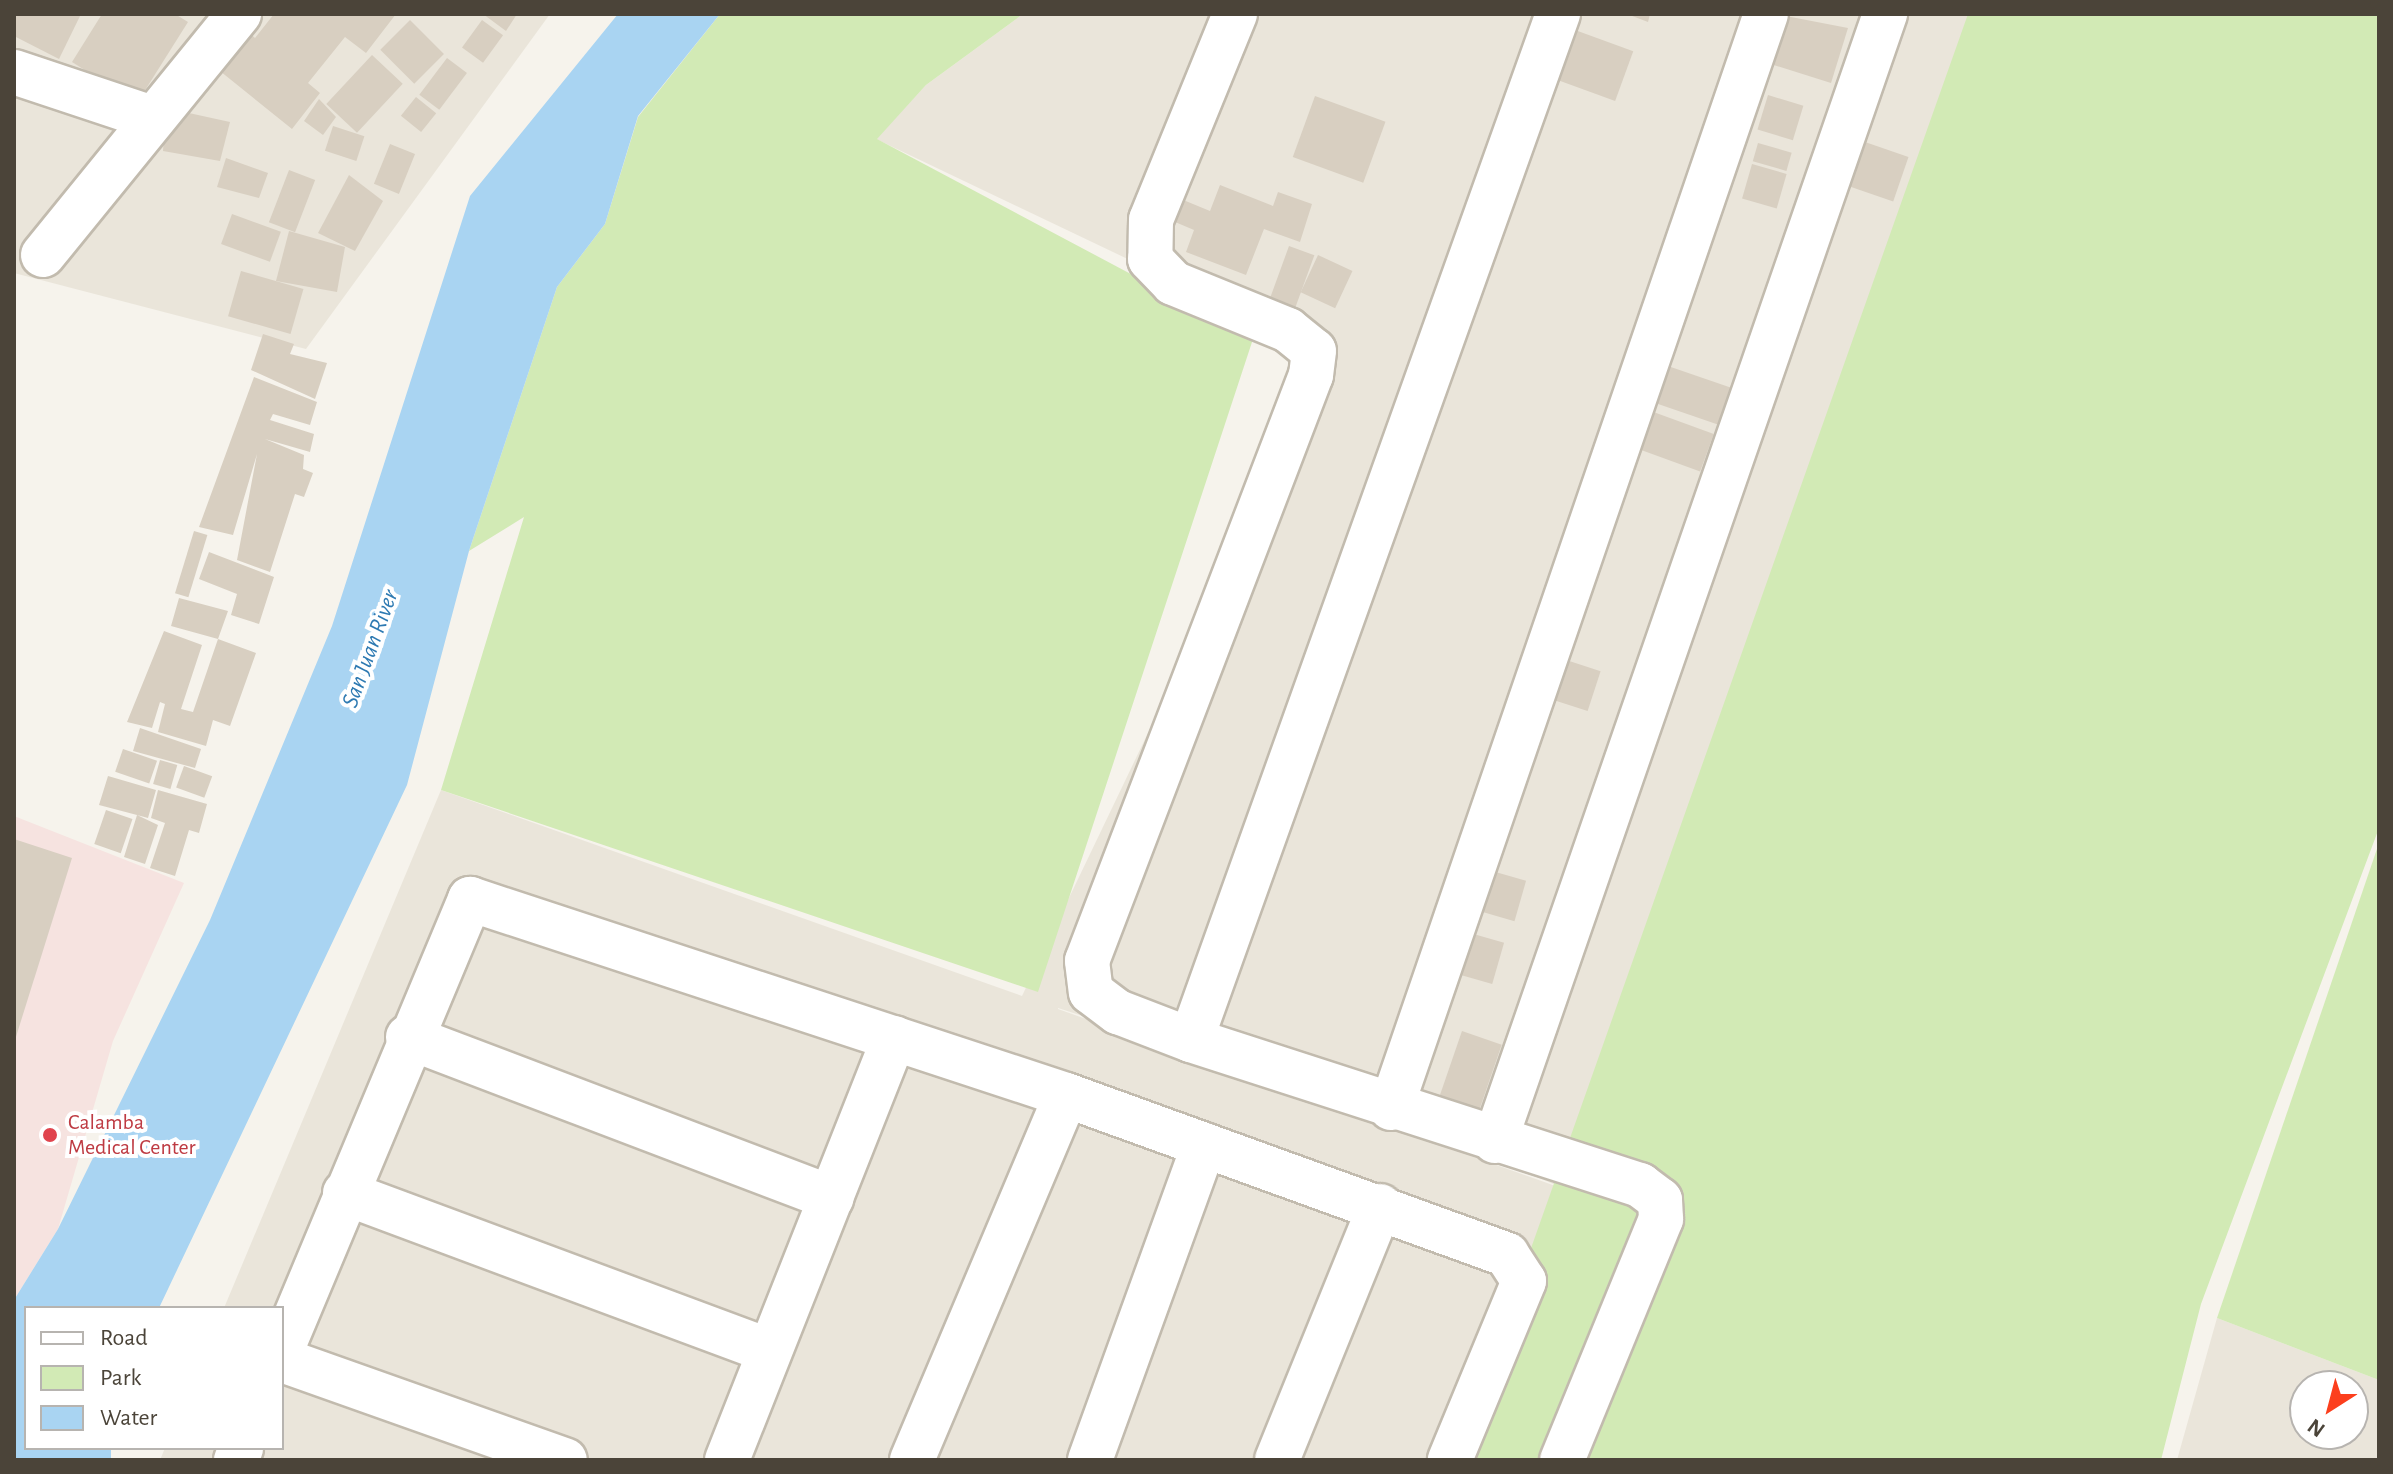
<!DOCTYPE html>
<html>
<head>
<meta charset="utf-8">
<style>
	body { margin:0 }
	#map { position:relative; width:2393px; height:1474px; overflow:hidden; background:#f6f3ec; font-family:"Alegreya Sans",sans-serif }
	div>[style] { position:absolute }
	.residential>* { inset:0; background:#eae5da }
	.medical>* { inset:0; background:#f6e3e0 }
	.green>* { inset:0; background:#d2eab5 }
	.water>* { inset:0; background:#a9d4f2 }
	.building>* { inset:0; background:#d8cfc1; transform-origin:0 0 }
	.roads { filter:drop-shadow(2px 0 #c2bbae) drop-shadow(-2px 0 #c2bbae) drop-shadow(0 2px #c2bbae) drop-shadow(0 -2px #c2bbae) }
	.minor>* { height:44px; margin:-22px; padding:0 22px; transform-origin:22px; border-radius:22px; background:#fff }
	.dots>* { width:22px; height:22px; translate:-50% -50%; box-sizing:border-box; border:4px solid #fff; border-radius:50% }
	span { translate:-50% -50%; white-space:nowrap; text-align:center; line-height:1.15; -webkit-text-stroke:8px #fff; paint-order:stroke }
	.health-label { font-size:22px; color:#be3a42 }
	.left { translate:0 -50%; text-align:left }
	.water-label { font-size:24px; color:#2e7ab2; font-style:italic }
	.frame { position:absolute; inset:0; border:16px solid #4b4439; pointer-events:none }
	.legend { position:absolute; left:24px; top:1306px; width:260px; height:144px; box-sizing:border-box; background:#fff; border:2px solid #b7b4b0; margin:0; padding:10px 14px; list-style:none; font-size:24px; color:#4b4439 }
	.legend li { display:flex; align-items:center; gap:16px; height:40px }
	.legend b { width:40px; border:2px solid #b7b4b0 }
	.north { position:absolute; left:2289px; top:1370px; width:80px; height:80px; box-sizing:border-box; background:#fff; border:2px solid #b7b4b0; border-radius:50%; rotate:216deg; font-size:22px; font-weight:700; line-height:32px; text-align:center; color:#4b4439 }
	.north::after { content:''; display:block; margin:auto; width:28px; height:36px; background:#fc3f1d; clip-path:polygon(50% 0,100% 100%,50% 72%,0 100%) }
</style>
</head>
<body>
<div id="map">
	<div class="residential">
		<div style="clip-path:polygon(14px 14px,550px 14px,306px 349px,14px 273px)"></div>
		<div style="clip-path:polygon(evenodd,1023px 14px,1980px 14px,1495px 1460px,160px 1460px,165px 1448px,282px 1448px,282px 1308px,224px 1308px,441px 790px,1022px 996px,1329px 355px,876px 139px,926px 85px,1023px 14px,1058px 1008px,1384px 1113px,1575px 1193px,1058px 1009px,1058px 1008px)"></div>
		<div style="clip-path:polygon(evenodd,2217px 1318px,2379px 1380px,2379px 1460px,2177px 1460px,2217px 1318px,2305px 1386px,2353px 1386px,2353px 1434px,2305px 1434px,2305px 1386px)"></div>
	</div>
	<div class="medical">
		<div style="clip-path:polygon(14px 816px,184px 883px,113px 1041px,58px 1229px,14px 1300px)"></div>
	</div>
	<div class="green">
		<div style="clip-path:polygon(720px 14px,1023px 14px,926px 85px,877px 139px,1253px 339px,1038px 992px,441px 790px,524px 517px,469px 551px,557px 287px,605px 224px,638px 117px)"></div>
		<div style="clip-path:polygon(1968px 14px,2379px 14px,2379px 828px,2201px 1304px,2161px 1460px,1456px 1460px)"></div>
		<div style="clip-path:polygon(2379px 843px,2379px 1380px,2217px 1318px)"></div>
	</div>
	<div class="water">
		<div style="clip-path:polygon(618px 14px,720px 14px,638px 116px,605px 224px,557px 287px,469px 551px,407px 785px,159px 1308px,26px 1308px,26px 1448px,111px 1448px,111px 1460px,14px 1460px,14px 1300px,58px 1229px,210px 920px,332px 626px,470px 196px)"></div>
	</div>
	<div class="building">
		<div style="clip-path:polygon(14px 14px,81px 14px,59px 59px,14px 36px)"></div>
		<div style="clip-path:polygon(102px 14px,175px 14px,188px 22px,137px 103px,72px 62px)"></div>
		<div style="clip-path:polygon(274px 14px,396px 14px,366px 53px,345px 37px,308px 83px,320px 93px,292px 129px,215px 67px,246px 30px,255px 38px)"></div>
		<div style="clip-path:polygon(483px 14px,517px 14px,506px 31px)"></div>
		<div style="clip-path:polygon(1627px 14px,1650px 14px,1648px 22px)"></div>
		<div style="clip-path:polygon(1775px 14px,1848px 28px,1831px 83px,1761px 61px)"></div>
		<div style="left:410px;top:20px;width:48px;height:42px;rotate:45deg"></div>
		<div style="left:482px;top:20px;width:26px;height:34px;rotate:36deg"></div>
		<div style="left:1575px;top:30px;width:62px;height:53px;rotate:20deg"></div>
		<div style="left:372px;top:55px;width:42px;height:67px;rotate:43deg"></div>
		<div style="left:447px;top:58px;width:25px;height:46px;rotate:37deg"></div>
		<div style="left:1768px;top:95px;width:37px;height:36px;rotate:17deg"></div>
		<div style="left:1315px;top:96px;width:75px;height:65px;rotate:20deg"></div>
		<div style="left:416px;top:97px;width:26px;height:24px;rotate:39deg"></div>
		<div style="clip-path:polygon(319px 99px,336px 117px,323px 135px,304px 121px)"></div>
		<div style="clip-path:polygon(166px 108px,230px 122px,220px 161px,163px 151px)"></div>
		<div style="left:333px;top:126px;width:33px;height:26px;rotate:18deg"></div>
		<div style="left:1865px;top:142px;width:46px;height:47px;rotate:19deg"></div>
		<div style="left:1758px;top:143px;width:35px;height:19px;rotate:16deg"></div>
		<div style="left:390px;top:144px;width:27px;height:43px;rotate:22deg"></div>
		<div style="clip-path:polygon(226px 158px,268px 173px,259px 198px,217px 187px)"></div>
		<div style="left:1752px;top:164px;width:36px;height:36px;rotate:16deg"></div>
		<div style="left:289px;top:170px;width:28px;height:56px;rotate:21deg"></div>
		<div style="clip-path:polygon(349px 175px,383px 201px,355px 251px,318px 233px)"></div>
		<div style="clip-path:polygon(1220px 185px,1273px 206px,1278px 192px,1312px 204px,1300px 242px,1264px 229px,1246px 275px,1186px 252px,1194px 230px,1168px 219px,1176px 197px,1210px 211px)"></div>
		<div style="left:232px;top:214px;width:52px;height:32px;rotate:20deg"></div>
		<div style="clip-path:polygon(289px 231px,345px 247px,337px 292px,276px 281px)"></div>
		<div style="left:1289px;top:246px;width:27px;height:57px;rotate:20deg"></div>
		<div style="left:1318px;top:255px;width:38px;height:41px;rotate:25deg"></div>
		<div style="left:241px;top:271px;width:65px;height:47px;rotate:16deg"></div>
		<div style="clip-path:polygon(263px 334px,294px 344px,290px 354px,327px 363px,315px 399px,251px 370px)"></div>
		<div style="left:1665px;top:365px;width:70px;height:39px;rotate:19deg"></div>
		<div style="clip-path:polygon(254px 377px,317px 402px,310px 425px,273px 414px,270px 420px,314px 434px,310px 452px,265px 439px,304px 455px,303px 469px,313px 473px,304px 497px,295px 494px,270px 572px,237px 560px,257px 454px,233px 535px,199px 527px)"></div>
		<div style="left:1648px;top:410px;width:70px;height:40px;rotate:20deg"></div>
		<div style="left:194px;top:531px;width:14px;height:65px;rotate:17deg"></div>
		<div style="clip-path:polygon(209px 552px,274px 577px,259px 624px,231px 615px,237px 594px,199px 579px)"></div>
		<div style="clip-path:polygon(179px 598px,228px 611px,218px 639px,256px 653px,230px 726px,213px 720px,206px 746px,158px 732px,165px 704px,160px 702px,152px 728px,127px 722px,164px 631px,202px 645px,181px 709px,193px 712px,218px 639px,171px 626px)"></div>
		<div style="left:1554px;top:656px;width:49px;height:42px;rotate:18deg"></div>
		<div style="clip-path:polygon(140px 728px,201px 749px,195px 768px,133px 751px)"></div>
		<div style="left:123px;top:749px;width:36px;height:24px;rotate:19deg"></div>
		<div style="left:160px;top:760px;width:18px;height:25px;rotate:16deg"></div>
		<div style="left:184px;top:766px;width:30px;height:23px;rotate:20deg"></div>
		<div style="clip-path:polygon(108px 776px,156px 790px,148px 818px,137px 815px,158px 825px,145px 864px,124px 857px,137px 815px,99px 805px)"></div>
		<div style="clip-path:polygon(158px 790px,207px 804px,199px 833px,189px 830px,175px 876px,150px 868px,165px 823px,151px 818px)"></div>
		<div style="left:106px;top:810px;width:28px;height:36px;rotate:19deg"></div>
		<div style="clip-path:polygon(14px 839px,72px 858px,15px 1040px,14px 1040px)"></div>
		<div style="left:1478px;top:867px;width:50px;height:42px;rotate:16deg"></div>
		<div style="left:1456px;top:929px;width:50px;height:43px;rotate:16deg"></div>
		<div style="left:1462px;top:1031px;width:42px;height:92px;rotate:19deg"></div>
	</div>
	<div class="roads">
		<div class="minor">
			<div style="left:1235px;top:14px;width:222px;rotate:112.2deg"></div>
			<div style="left:1151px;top:220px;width:39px;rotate:91deg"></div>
			<div style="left:1150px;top:259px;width:33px;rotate:46deg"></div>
			<div style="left:1173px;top:283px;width:124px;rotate:22.2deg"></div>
			<div style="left:1288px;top:330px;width:33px;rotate:39deg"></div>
			<div style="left:1314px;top:351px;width:24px;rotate:97deg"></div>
			<div style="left:1311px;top:375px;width:627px;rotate:110.92deg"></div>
			<div style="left:1087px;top:961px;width:31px;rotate:83deg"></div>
			<div style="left:1091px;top:992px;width:34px;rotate:37deg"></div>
			<div style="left:1118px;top:1012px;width:78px;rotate:21deg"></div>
			<div style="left:1191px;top:1040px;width:472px;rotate:17.9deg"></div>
			<div style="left:1640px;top:1185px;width:25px;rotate:37deg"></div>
			<div style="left:1660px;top:1200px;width:19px;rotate:87deg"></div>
			<div style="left:1661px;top:1219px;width:261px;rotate:112.3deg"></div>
			<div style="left:14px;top:72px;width:142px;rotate:18.4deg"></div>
			<div style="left:43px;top:255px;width:311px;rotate:-50.9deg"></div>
			<div style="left:408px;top:1037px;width:453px;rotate:20.8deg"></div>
			<div style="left:1191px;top:1040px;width:1090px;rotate:-70.32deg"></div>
			<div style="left:1391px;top:1108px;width:1156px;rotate:-71.08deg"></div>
			<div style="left:1495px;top:1141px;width:1193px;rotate:-70.91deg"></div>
			<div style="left:345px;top:1193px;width:453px;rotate:20.4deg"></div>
			<div style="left:282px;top:1349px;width:488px;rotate:-67.3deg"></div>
			<div style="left:470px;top:899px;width:627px;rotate:18.2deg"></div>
			<div style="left:1066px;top:1095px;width:469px;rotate:19.9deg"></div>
			<div style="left:1507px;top:1255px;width:31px;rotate:57deg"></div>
			<div style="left:1524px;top:1281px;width:194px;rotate:112.5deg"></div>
			<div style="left:282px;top:1360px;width:300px;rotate:19.5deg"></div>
			<div style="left:236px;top:1460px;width:13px;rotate:-67deg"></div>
			<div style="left:727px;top:1460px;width:454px;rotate:-68.4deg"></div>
			<div style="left:912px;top:1460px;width:396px;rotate:-67.1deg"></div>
			<div style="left:1090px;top:1460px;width:335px;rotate:-70.1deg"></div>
			<div style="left:1277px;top:1460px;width:274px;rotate:-67.9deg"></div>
		</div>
	</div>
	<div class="dots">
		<div style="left:50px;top:1135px;background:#e0444e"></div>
	</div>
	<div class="health-label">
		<span class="left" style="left:68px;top:1135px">Calamba<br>Medical Center</span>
	</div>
	<div class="water-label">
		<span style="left:371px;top:649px;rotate:-70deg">San Juan River</span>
	</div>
	<div class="frame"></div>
	<ul class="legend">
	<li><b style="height:10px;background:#fff"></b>Road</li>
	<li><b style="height:22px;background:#d2eab5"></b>Park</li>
	<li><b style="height:22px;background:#a9d4f2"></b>Water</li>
	</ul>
	<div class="north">N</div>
</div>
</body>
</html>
